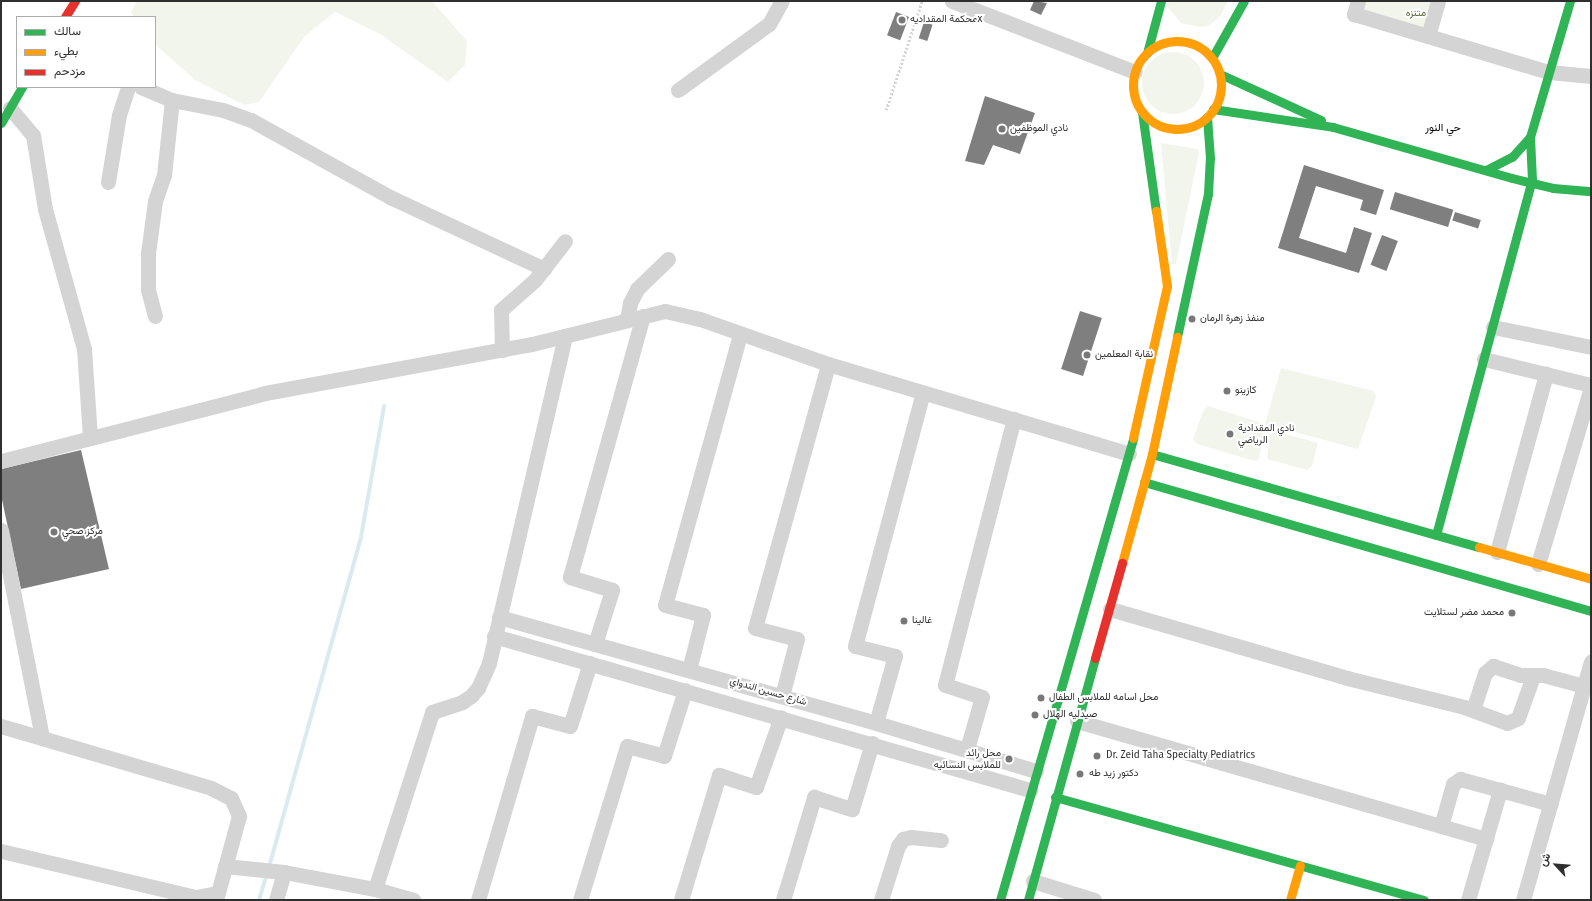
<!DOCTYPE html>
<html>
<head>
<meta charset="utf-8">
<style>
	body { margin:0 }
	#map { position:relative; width:1592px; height:901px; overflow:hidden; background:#fff; font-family:"Fira Sans",Vazirmatn,sans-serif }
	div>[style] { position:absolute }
	.green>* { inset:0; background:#f2f5ec }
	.round { border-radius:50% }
	.stream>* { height:4px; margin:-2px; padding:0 2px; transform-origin:2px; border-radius:2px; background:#d9ebf1 }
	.building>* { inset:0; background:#7f7f7f; transform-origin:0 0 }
	.path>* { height:2.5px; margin-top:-1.25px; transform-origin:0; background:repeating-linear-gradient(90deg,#d4d4d4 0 2px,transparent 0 4px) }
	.street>* { height:15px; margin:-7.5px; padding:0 7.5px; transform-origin:7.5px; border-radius:7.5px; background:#d4d4d4 }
	.fast>* { height:9px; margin:-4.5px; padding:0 4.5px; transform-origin:4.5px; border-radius:4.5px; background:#30b455 }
	.slow>* { height:9px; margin:-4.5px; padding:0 4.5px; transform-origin:4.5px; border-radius:4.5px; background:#ff9f0a }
	.slow>.ring { margin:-4.5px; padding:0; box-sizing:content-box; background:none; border:9px solid #ff9f0a; border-radius:50% }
	.jam>* { height:9px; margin:-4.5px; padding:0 4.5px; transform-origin:4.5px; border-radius:4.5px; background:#e5322d }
	.dots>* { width:11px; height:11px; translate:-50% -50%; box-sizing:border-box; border:2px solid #fff; border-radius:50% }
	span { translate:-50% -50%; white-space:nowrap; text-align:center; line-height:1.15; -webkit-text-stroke:4px #fff; paint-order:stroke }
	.park-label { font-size:10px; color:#586a3d }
	.poi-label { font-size:10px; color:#2f2f2f }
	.left { translate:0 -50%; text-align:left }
	.right { translate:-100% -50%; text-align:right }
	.street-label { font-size:10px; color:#2f2f2f }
	.neighbourhood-label { font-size:11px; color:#000 }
	.frame { position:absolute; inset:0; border:2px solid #2f2f2f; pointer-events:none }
	.legend { position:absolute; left:16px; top:16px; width:140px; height:72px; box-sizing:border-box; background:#fff; border:1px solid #acacac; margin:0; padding:5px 7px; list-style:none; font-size:12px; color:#2f2f2f }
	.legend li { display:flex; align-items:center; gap:8px; height:20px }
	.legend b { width:20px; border:1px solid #acacac }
	.north { position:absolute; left:1536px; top:845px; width:40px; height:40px; -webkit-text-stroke:3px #fff; paint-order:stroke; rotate:296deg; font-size:11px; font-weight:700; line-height:16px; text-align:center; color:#2f2f2f }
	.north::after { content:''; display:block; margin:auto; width:14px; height:18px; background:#2f2f2f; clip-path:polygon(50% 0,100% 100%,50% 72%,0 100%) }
</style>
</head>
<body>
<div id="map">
	<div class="green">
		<div style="clip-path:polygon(137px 1px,432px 1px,467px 41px,465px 65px,448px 82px,380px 34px,335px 12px,304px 37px,259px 102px,244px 105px,195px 80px,159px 48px,155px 43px,155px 17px,134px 17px,131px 12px)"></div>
		<div style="clip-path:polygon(1167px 1px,1228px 1px,1219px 18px,1208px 26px,1199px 27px,1181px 23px,1167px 6px)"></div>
		<div style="clip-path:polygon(1365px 1px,1433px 1px,1424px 30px,1362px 10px)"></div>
		<div class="round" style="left:1142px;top:52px;width:62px;height:62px"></div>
		<div style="clip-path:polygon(1161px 143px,1198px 149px,1199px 153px,1176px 264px,1172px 264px)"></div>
		<div style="clip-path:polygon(1281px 368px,1374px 391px,1376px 397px,1358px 449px,1265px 424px,1259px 459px,1255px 461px,1197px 444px,1193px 440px,1203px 411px,1208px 406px,1265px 424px)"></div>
		<div style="clip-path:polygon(1274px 431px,1318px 443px,1312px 466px,1307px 470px,1267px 459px,1270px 435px)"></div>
	</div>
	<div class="stream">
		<div style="left:269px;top:867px;width:343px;rotate:-74.4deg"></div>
		<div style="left:361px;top:537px;width:133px;rotate:-80deg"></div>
		<div style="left:259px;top:900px;width:28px;rotate:-73deg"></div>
	</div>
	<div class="building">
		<div style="clip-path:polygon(1034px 1px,1047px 3px,1041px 15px,1030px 10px)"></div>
		<div style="left:896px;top:12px;width:14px;height:25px;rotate:21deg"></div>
		<div style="left:924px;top:22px;width:9px;height:17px;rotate:18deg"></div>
		<div style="clip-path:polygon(985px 96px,1035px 113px,1020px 154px,993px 145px,984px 165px,965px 161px)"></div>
		<div style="clip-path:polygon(1304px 165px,1384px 190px,1376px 215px,1360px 210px,1363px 200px,1316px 186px,1299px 238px,1346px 253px,1354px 227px,1372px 233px,1359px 273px,1278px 248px)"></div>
		<div style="left:1395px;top:192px;width:61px;height:18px;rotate:17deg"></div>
		<div style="left:1455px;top:212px;width:27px;height:9px;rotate:17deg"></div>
		<div style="left:1382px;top:235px;width:17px;height:32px;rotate:21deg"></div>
		<div style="left:1080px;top:311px;width:23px;height:61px;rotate:18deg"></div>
		<div style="clip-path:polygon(81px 450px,109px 569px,21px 589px,1px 495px,1px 469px)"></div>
	</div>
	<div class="path">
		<div style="left:886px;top:110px;width:115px;rotate:-71.7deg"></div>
	</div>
	<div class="street">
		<div style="left:952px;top:1px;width:196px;rotate:21.2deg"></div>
		<div style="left:1358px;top:1px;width:14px;rotate:107deg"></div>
		<div style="left:1354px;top:14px;width:203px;rotate:16.6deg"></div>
		<div style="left:1549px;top:72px;width:42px;rotate:5.4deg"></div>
		<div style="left:1428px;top:36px;width:36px;rotate:-74deg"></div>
		<div style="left:141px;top:87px;width:34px;rotate:23deg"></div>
		<div style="left:172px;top:100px;width:52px;rotate:11.1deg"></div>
		<div style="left:223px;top:110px;width:30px;rotate:20deg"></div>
		<div style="left:251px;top:120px;width:161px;rotate:29deg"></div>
		<div style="left:392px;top:198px;width:168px;rotate:25deg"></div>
		<div style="left:678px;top:90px;width:112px;rotate:-36deg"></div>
		<div style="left:769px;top:24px;width:26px;rotate:-61deg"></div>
		<div style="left:10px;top:108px;width:35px;rotate:50deg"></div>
		<div style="left:33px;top:135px;width:75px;rotate:80.8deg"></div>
		<div style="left:45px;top:209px;width:145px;rotate:74.4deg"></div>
		<div style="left:84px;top:349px;width:88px;rotate:86.1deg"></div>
		<div style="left:108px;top:182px;width:68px;rotate:-80.7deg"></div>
		<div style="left:119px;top:115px;width:29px;rotate:-72deg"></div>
		<div style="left:155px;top:316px;width:28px;rotate:-105deg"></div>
		<div style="left:148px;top:289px;width:36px;rotate:-90deg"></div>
		<div style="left:148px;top:253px;width:52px;rotate:-82.3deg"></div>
		<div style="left:155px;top:201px;width:28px;rotate:-71deg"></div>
		<div style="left:164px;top:175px;width:75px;rotate:-83.9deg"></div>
		<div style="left:627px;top:319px;width:16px;rotate:-79deg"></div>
		<div style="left:630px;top:303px;width:16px;rotate:-63deg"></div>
		<div style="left:637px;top:289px;width:43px;rotate:-44.1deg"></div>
		<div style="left:1493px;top:327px;width:100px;rotate:11.5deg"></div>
		<div style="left:502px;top:350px;width:40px;rotate:-91.4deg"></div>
		<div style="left:501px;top:310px;width:45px;rotate:-41.4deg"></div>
		<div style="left:535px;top:280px;width:49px;rotate:-52.4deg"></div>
		<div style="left:1484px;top:359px;width:110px;rotate:13.7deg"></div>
		<div style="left:1px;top:461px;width:273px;rotate:-14.4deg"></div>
		<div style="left:265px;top:393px;width:271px;rotate:-10.4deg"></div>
		<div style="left:532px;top:344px;width:137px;rotate:-13.9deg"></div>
		<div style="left:665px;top:311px;width:36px;rotate:13deg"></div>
		<div style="left:700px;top:319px;width:136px;rotate:19.4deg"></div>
		<div style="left:828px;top:364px;width:314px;rotate:16.6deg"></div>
		<div style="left:1px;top:530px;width:212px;rotate:78.8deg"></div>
		<div style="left:1497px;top:552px;width:185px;rotate:-74.6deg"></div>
		<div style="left:1538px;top:564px;width:185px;rotate:-73.3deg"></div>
		<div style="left:1110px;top:609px;width:247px;rotate:16.2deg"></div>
		<div style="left:1347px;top:678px;width:121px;rotate:13.9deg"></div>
		<div style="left:1464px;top:707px;width:46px;rotate:20.4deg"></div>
		<div style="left:1507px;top:723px;width:12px;rotate:-24deg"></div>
		<div style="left:1518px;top:718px;width:45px;rotate:-70.3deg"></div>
		<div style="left:499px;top:617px;width:392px;rotate:15.7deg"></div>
		<div style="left:876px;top:723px;width:167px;rotate:16.7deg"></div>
		<div style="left:494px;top:636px;width:558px;rotate:16.03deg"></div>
		<div style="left:595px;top:644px;width:57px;rotate:-72.5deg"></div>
		<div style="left:612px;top:590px;width:44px;rotate:-162.8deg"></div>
		<div style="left:570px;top:577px;width:271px;rotate:-74.4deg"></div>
		<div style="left:689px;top:670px;width:57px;rotate:-75.7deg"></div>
		<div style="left:703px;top:615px;width:39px;rotate:-165deg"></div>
		<div style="left:665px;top:605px;width:281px;rotate:-74.5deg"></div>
		<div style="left:782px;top:696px;width:59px;rotate:-75.3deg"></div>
		<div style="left:797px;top:639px;width:43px;rotate:-165.3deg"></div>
		<div style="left:755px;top:628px;width:274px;rotate:-74.5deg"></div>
		<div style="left:1473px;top:710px;width:39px;rotate:-72deg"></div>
		<div style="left:1485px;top:673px;width:11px;rotate:-41deg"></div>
		<div style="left:1493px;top:666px;width:28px;rotate:18deg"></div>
		<div style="left:1520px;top:675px;width:23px"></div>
		<div style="left:1543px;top:675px;width:42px;rotate:15deg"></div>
		<div style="left:1077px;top:721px;width:426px;rotate:16.1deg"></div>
		<div style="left:876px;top:723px;width:70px;rotate:-74.2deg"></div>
		<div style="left:895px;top:656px;width:41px;rotate:-166deg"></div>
		<div style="left:855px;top:646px;width:262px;rotate:-75deg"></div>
		<div style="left:1px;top:726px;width:219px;rotate:16.4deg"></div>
		<div style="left:211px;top:788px;width:22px;rotate:27deg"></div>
		<div style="left:231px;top:798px;width:20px;rotate:66deg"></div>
		<div style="left:239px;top:816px;width:87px;rotate:105.3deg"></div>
		<div style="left:967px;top:749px;width:54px;rotate:-73.9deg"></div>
		<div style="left:982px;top:697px;width:39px;rotate:-162deg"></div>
		<div style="left:945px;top:685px;width:275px;rotate:-75.5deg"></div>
		<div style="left:1441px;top:826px;width:44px;rotate:-74.1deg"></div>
		<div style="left:1453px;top:784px;width:9px;rotate:-36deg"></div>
		<div style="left:1460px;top:779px;width:94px;rotate:15.4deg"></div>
		<div style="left:1px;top:851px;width:200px;rotate:13.3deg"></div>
		<div style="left:196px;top:897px;width:21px;rotate:-11deg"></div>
		<div style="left:225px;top:866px;width:59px;rotate:5.8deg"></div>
		<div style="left:284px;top:872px;width:93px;rotate:10.6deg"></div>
		<div style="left:375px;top:889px;width:40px;rotate:16deg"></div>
		<div style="left:1033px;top:881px;width:64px;rotate:17.3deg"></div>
		<div style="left:375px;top:889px;width:186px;rotate:-72.1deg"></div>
		<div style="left:432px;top:712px;width:32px;rotate:-18deg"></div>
		<div style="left:462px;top:702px;width:11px;rotate:-34deg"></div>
		<div style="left:471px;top:696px;width:11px;rotate:-49deg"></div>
		<div style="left:478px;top:688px;width:27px;rotate:-66deg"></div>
		<div style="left:489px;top:663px;width:336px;rotate:-76.9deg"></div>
		<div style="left:276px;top:900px;width:29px;rotate:-74deg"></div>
		<div style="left:478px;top:900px;width:192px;rotate:-73.6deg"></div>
		<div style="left:532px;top:716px;width:39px;rotate:15deg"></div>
		<div style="left:570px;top:726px;width:66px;rotate:-72.4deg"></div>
		<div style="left:580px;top:900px;width:161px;rotate:-73deg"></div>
		<div style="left:627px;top:746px;width:38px;rotate:15deg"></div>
		<div style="left:664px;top:756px;width:69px;rotate:-72.3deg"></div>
		<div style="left:681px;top:900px;width:131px;rotate:-73.1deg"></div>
		<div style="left:719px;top:775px;width:39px;rotate:18deg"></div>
		<div style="left:756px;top:787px;width:74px;rotate:-70.3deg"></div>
		<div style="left:783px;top:900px;width:108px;rotate:-73.2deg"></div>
		<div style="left:814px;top:797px;width:40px;rotate:18deg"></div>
		<div style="left:852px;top:809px;width:69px;rotate:-73.1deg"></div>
		<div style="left:881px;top:900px;width:57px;rotate:-72.5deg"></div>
		<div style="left:898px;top:846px;width:9px;rotate:-54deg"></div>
		<div style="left:903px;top:839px;width:8px;rotate:-14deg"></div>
		<div style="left:911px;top:837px;width:30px;rotate:6deg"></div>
		<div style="left:1468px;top:900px;width:115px;rotate:-73.8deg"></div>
		<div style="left:1523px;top:900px;width:248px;rotate:-74.1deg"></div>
	</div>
	<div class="fast">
		<div style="left:1147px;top:53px;width:54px;rotate:-74.9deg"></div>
		<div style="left:1212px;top:58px;width:65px;rotate:-60.7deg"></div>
		<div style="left:1220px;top:74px;width:111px;rotate:24.5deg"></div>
		<div style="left:1213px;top:109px;width:121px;rotate:8.5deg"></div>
		<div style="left:1333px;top:127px;width:186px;rotate:15.9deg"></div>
		<div style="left:1512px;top:178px;width:42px;rotate:13.7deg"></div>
		<div style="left:1553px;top:188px;width:38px;rotate:5deg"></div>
		<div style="left:1142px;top:112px;width:100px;rotate:82deg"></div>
		<div style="left:1px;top:123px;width:42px;rotate:-59.7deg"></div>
		<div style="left:1486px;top:170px;width:29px;rotate:-27deg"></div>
		<div style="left:1512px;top:157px;width:27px;rotate:-48deg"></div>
		<div style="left:1177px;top:337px;width:146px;rotate:-77.8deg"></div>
		<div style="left:1208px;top:194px;width:36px;rotate:-87deg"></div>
		<div style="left:1210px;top:158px;width:41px;rotate:-94.2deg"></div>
		<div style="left:1152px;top:454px;width:340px;rotate:15.9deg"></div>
		<div style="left:1144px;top:482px;width:465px;rotate:16.1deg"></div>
		<div style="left:1436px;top:535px;width:368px;rotate:-74.9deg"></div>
		<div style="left:1532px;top:180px;width:43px;rotate:-92.7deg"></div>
		<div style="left:1530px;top:137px;width:142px;rotate:-73.6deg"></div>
		<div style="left:1055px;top:797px;width:383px;rotate:15.6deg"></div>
		<div style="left:1000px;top:900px;width:481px;rotate:-73.9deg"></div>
		<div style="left:1028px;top:900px;width:251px;rotate:-74.5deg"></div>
	</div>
	<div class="slow">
		<div class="ring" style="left:1133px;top:41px;width:79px;height:79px"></div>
		<div style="left:1133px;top:438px;width:156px;rotate:-77.4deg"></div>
		<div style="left:1167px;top:286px;width:76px;rotate:-98.3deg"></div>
		<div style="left:1479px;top:547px;width:116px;rotate:15.9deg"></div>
		<div style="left:1122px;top:563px;width:113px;rotate:-74.6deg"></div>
		<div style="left:1152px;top:454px;width:120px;rotate:-77.9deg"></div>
		<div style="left:1290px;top:900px;width:36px;rotate:-74deg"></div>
	</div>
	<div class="jam">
		<div style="left:65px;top:17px;width:19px;rotate:-58deg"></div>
		<div style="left:1095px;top:658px;width:99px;rotate:-74.1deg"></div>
	</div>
	<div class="dots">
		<div style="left:902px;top:20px;background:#787878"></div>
		<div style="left:1002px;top:129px;background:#787878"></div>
		<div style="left:1192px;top:319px;background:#787878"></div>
		<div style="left:1087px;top:355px;background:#787878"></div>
		<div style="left:1227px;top:391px;background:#787878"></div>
		<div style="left:1230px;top:434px;background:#787878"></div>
		<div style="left:54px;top:532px;background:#787878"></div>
		<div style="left:1512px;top:613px;background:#787878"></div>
		<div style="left:904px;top:621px;background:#787878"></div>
		<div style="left:1041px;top:698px;background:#787878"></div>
		<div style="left:1035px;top:715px;background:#787878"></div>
		<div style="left:1097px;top:756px;background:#787878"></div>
		<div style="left:1009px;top:759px;background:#787878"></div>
		<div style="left:1080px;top:774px;background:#787878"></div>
	</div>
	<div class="park-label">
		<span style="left:1416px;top:14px">متنزه</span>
	</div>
	<div class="poi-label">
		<span class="left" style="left:910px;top:20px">محكمة المقداديهx</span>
		<span class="left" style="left:1010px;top:129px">نادي الموظفين</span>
		<span class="left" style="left:1200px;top:319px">منفذ زهرة الرمان</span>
		<span class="left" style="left:1095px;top:355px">نقابة المعلمين</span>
		<span class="left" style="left:1235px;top:391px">كازينو</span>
		<span class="left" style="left:1238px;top:434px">نادي المقدادية<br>الرياضي</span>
		<span class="left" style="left:62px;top:532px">مركز صحي</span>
		<span class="right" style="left:1504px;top:613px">محمد مضر لستلايت</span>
		<span class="left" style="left:912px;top:621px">غالينا</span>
		<span class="left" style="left:1049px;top:698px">محل اسامه للملابس الطفال</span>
		<span class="left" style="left:1043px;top:715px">صيدليه الهلال</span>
		<span class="right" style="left:1001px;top:759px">محل رائد<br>للملابس النسائيه</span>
		<span class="left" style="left:1106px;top:756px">Dr. Zeid Taha Specialty Pediatrics</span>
		<span class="left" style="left:1089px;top:774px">دكتور زيد طه</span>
	</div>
	<div class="street-label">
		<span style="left:768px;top:692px;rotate:16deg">شارع حسين الندواي</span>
	</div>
	<div class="neighbourhood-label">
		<span style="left:1443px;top:128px">حي النور</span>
	</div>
	<div class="frame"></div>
	<ul class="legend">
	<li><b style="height:5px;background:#30b455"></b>سالك</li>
	<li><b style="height:5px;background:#ff9f0a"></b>بطيء</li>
	<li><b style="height:5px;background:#e5322d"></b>مزدحم</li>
	</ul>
	<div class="north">ش</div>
</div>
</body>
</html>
